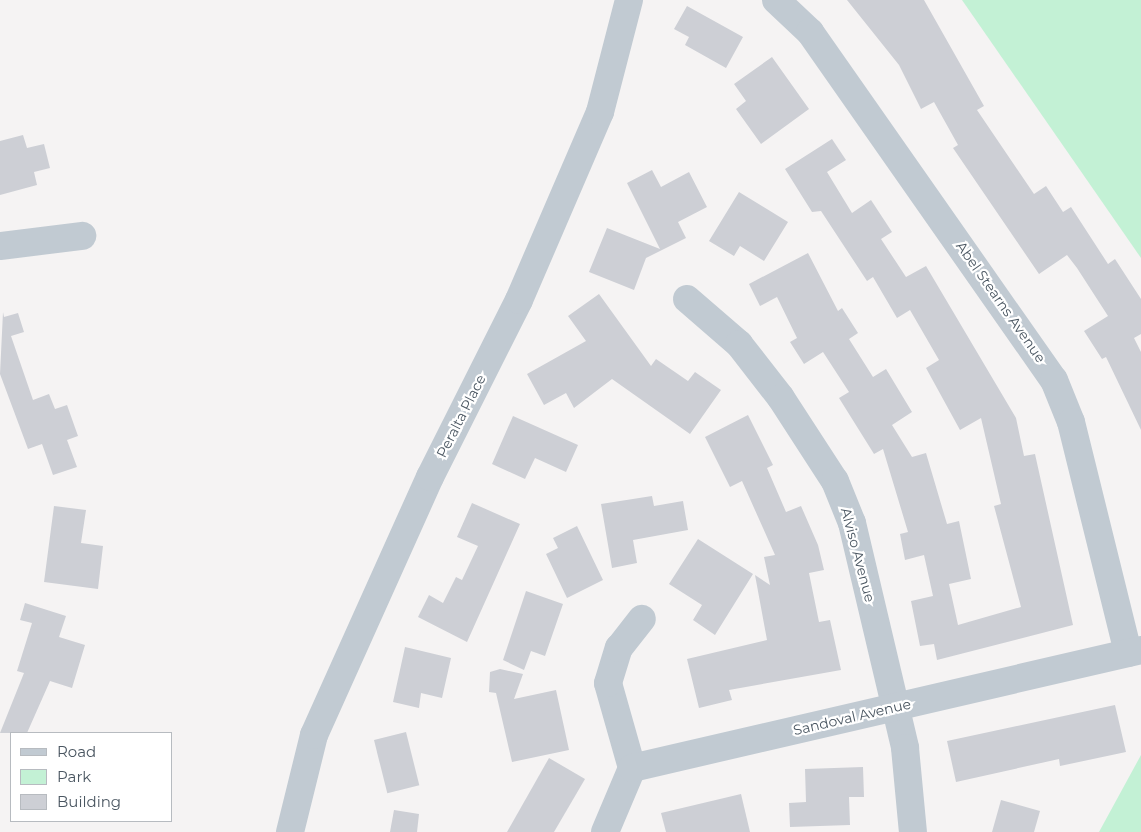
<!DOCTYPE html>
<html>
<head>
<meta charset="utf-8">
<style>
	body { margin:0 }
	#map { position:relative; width:1141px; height:832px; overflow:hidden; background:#f5f3f3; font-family:Montserrat,sans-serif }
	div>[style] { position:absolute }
	.green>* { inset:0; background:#c3f1d5 }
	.building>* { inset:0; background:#cdcfd5; transform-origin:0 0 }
	.minor>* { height:28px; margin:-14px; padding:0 14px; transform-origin:14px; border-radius:14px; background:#c1cad2 }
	span { translate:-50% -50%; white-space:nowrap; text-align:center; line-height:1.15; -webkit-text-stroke:4.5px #fff; paint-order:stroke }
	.street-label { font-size:14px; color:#4a5661 }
	.legend { position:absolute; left:10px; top:732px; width:162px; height:90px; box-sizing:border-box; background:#fff; border:1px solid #b7bbc0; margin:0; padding:6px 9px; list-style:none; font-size:15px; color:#4a5661 }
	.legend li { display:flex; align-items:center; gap:10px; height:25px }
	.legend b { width:25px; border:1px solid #b7bbc0 }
</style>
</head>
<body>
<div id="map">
	<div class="green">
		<div style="clip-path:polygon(962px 0,1141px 0,1141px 258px)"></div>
		<div style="clip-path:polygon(1141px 755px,1141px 832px,1099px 832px)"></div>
	</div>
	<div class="building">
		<div style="clip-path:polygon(847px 0,924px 0,984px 106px,977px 110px,1034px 194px,1046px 186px,1063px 212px,1071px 207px,1108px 264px,1115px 259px,1141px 299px,1141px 334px,1134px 338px,1141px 352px,1141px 430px,1106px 357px,1102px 359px,1084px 331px,1108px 316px,1077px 268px,1067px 255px,1039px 274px,953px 148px,958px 145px,934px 102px,921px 109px,899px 65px)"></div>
		<div style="clip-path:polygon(687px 6px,743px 37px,726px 68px,685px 45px,689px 37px,674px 29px)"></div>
		<div style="clip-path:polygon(772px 57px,809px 109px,761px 144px,736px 109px,746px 101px,734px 84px)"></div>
		<div style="clip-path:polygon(23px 135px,27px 148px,44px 144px,50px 168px,34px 172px,37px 185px,0 195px,0 141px)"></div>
		<div style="clip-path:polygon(832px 139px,846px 160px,827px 172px,852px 213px,871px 200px,892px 232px,881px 239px,906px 277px,926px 266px,1016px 418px,1024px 456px,1035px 454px,1073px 625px,937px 660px,934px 644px,920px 646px,911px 601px,933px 596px,924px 555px,905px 560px,900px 534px,908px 532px,883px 449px,874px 454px,839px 398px,849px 392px,823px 352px,804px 364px,790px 342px,797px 338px,777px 297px,760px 306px,749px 284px,808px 253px,838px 311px,842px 308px,858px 333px,849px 339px,873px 377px,886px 369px,912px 412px,892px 425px,912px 457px,926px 453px,947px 524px,959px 521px,971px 579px,949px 584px,958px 625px,1021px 607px,994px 506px,1001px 504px,981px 418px,960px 430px,926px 368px,939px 360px,910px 310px,897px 318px,873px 277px,867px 281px,821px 211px,812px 212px,785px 169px)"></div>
		<div style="clip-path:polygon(652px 170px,661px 187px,689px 172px,707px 207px,678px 222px,686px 238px,646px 258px,634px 290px,589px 272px,607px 228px,660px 249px,627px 183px)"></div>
		<div style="clip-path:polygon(739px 192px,788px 222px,764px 261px,740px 246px,734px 256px,709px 241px)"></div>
		<div style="clip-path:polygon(599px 294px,651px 366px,656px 359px,688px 381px,695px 372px,721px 390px,690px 434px,612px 379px,574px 408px,566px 393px,544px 405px,527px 374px,586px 341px,568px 316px)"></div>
		<div style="clip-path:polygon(3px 312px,4px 317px,18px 313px,24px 332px,11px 336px,33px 400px,49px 394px,55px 409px,67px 405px,78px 436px,67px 440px,77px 467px,53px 475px,42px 444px,28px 449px,0 374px)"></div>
		<div style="clip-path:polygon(748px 415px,773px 465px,767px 468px,786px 512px,801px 506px,818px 545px,824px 570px,809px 573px,819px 622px,830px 620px,841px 670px,729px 690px,732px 700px,699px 708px,687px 659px,767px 640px,755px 575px,770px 585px,764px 557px,775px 555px,742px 481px,730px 487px,705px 437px)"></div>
		<div style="clip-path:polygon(513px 416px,578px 445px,566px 472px,535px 458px,525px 479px,492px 464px)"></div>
		<div style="clip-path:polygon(652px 496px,654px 506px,683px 501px,688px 530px,633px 540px,637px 563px,612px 568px,601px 504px)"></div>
		<div style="clip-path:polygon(472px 503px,520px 524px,467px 642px,418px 617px,429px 595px,443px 603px,456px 577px,462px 580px,478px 546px,457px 537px)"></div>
		<div style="clip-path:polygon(54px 506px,86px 510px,81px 543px,103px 546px,98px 589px,44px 582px)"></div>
		<div style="clip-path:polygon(577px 526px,603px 580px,567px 598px,546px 554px,558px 548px,553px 538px)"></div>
		<div style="clip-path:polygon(698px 539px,753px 574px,715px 635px,693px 620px,702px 605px,669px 584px)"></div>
		<div style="clip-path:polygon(526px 591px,563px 604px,545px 656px,531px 651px,524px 670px,503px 660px)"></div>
		<div style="clip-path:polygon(25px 603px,66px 616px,59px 637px,85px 645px,72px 688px,50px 681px,27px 733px,0 733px,24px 673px,17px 671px,32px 623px,20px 620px)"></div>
		<div style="clip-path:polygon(405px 647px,451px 658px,442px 698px,421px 693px,419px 708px,393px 702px)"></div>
		<div style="clip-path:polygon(500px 669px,523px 674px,514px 699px,556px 690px,569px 750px,512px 762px,496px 693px,489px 692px,490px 672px)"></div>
		<div style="clip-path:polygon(1115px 705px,1126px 752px,1060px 766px,1059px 759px,956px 782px,947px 741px)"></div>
		<div style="left:406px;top:732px;width:55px;height:33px;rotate:76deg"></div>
		<div style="clip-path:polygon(549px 758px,585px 779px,554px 832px,507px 832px)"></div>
		<div style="clip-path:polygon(863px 767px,864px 797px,849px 797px,850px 825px,790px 827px,789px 803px,806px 802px,805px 769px)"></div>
		<div style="clip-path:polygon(741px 794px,750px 832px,666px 832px,661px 813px)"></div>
		<div style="clip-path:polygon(1001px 800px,1040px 811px,1034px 832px,992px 832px)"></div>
		<div style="clip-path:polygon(394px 810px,419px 814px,417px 832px,390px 832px)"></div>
	</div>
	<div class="minor">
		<div style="left:776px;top:0;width:47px;rotate:43.3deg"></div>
		<div style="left:810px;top:32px;width:425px;rotate:55deg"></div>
		<div style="left:1054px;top:380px;width:45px;rotate:68deg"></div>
		<div style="left:1071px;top:422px;width:238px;rotate:76.1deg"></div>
		<div style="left:0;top:246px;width:83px;rotate:-7deg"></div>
		<div style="left:687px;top:299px;width:69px;rotate:40.9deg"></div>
		<div style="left:739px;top:344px;width:68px;rotate:52.1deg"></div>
		<div style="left:781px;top:398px;width:99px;rotate:57deg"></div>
		<div style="left:835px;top:481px;width:45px;rotate:68deg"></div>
		<div style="left:852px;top:523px;width:231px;rotate:76.7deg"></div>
		<div style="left:905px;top:748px;width:84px;rotate:84.6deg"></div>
		<div style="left:632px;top:768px;width:88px;rotate:-105.8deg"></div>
		<div style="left:608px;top:683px;width:37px;rotate:-73deg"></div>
		<div style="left:619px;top:648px;width:37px;rotate:-52deg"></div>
		<div style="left:290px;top:832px;width:100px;rotate:-76.1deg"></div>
		<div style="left:314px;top:735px;width:283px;rotate:-65.8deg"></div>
		<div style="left:430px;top:477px;width:198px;rotate:-63.3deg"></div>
		<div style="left:519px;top:300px;width:205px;rotate:-66.7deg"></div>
		<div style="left:600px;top:112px;width:116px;rotate:-75.5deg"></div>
		<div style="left:605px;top:832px;width:69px;rotate:-67.1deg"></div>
		<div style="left:632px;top:768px;width:522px;rotate:-13.05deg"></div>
	</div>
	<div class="street-label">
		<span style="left:1001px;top:302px;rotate:55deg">Abel Stearns Avenue</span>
		<span style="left:461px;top:416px;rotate:-63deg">Peralta Place</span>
		<span style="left:858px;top:555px;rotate:75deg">Alviso Avenue</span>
		<span style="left:852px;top:717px;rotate:-13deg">Sandoval Avenue</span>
	</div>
	<ul class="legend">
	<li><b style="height:6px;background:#c1cad2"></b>Road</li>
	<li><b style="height:14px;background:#c3f1d5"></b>Park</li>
	<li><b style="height:14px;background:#cdcfd5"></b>Building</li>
	</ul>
</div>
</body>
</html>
